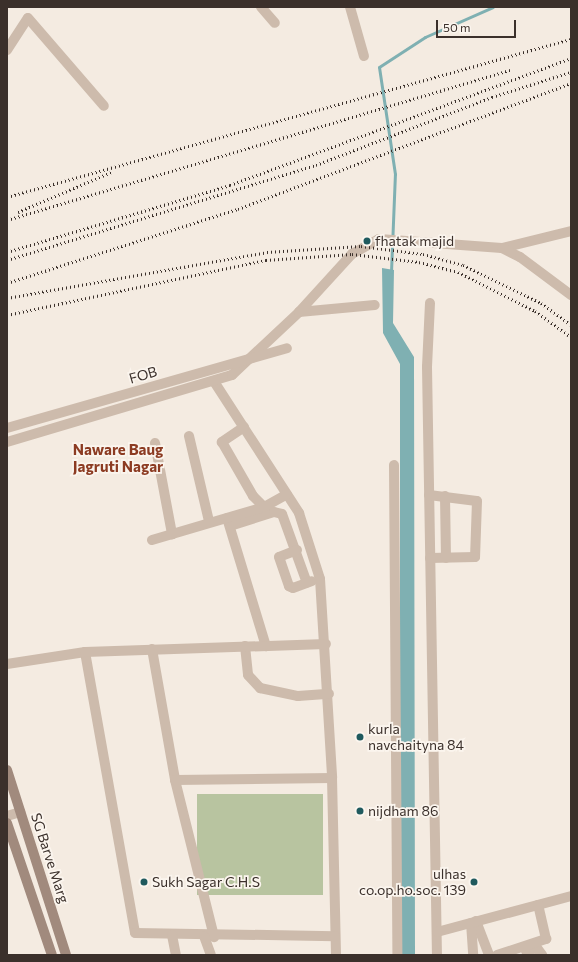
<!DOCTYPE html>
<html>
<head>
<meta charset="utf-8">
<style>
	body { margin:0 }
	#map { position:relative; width:578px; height:962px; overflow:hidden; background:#f4ebe1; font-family:Commissioner,sans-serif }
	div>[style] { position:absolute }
	.green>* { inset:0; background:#b8c4a0; transform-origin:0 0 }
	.water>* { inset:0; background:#7fb0b2 }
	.stream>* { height:3px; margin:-1.5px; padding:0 1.5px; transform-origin:1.5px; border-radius:1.5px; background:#7fb0b2 }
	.street>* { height:10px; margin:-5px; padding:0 5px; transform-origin:5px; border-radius:5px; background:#cdbbac }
	.secondary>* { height:10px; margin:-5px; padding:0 5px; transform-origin:5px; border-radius:5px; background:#a18a7d }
	.rail>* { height:3px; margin-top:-1.5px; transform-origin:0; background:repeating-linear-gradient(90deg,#3b302b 0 1px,transparent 0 4px) }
	.street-bridge>* { height:10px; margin:-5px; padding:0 5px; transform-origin:5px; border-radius:5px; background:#cdbbac }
	.dots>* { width:11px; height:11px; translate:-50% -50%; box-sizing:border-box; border:2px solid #fbf5ee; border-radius:50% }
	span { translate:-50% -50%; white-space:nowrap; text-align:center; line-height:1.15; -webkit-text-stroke:3.5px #fbf5ee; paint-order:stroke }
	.poi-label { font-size:14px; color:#3b302b }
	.left { translate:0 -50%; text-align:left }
	.right { translate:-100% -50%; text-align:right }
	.street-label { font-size:14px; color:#3b302b }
	.neighbourhood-label { font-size:15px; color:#8c3b22; font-weight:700 }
	.frame { position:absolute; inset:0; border:8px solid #3b302b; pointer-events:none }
	.scale { position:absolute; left:436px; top:20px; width:80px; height:18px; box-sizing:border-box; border:2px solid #3b302b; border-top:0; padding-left:5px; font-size:12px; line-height:14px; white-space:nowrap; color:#3b302b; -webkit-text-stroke:3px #fbf5ee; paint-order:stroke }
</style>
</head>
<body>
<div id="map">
	<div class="green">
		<div style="left:197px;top:794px;width:126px;height:101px"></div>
	</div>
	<div class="water">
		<div style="clip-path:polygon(382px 268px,394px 270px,393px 323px,414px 357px,415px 955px,400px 955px,400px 364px,383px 333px)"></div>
	</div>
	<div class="stream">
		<div style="left:391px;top:272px;width:98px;rotate:-87.7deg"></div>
		<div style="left:395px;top:174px;width:108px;rotate:-98.5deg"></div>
		<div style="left:379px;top:67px;width:55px;rotate:-33.1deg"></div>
		<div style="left:425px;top:37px;width:74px;rotate:-23.8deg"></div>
	</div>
	<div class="street">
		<div style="left:261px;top:7px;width:21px;rotate:49deg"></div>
		<div style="left:350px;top:7px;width:51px;rotate:74.1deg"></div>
		<div style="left:7px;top:50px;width:38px;rotate:-57deg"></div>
		<div style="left:28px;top:18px;width:116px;rotate:49.2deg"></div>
		<div style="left:502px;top:248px;width:71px;rotate:-13.8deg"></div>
		<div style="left:430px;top:303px;width:64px;rotate:92.7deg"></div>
		<div style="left:427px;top:367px;width:588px;rotate:89.03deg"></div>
		<div style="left:299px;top:312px;width:76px;rotate:-5.3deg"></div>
		<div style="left:215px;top:383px;width:155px;rotate:57.1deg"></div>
		<div style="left:299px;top:513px;width:69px;rotate:72.3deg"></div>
		<div style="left:320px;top:579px;width:199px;rotate:86.5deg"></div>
		<div style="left:332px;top:778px;width:177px;rotate:88.7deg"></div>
		<div style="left:244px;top:427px;width:27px;rotate:146deg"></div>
		<div style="left:222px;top:442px;width:62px;rotate:60.1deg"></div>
		<div style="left:253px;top:496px;width:16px;rotate:45deg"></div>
		<div style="left:189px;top:436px;width:87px;rotate:76.8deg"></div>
		<div style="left:7px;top:442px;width:235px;rotate:-16.6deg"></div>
		<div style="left:232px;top:375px;width:92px;rotate:-43.2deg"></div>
		<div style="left:299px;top:312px;width:79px;rotate:-47.6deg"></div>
		<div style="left:352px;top:254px;width:31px;rotate:-29deg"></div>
		<div style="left:379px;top:239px;width:123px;rotate:4.2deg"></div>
		<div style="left:502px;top:248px;width:20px;rotate:27deg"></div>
		<div style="left:520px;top:257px;width:64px;rotate:36.7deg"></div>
		<div style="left:155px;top:443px;width:93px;rotate:79.4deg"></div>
		<div style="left:394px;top:465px;width:490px;rotate:89.6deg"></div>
		<div style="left:429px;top:495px;width:48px;rotate:7.1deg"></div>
		<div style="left:477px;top:501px;width:56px;rotate:92deg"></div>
		<div style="left:475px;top:557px;width:45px;rotate:178.7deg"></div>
		<div style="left:445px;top:496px;width:62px;rotate:89.1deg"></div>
		<div style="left:227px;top:518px;width:134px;rotate:73.1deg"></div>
		<div style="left:230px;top:526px;width:46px;rotate:-17.7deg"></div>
		<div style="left:274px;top:512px;width:8px;rotate:14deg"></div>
		<div style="left:282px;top:514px;width:73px;rotate:70.1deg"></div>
		<div style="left:152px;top:540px;width:117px;rotate:-16.4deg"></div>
		<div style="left:264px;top:507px;width:26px;rotate:-29deg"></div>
		<div style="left:297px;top:550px;width:19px;rotate:159deg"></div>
		<div style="left:279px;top:557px;width:31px;rotate:71deg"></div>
		<div style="left:289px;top:586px;width:4px;rotate:27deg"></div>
		<div style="left:293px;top:588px;width:20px;rotate:-20deg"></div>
		<div style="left:245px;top:646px;width:29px;rotate:84deg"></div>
		<div style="left:248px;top:675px;width:18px;rotate:47deg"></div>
		<div style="left:260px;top:688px;width:39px;rotate:12deg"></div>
		<div style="left:298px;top:696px;width:31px;rotate:-4deg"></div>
		<div style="left:152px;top:649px;width:133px;rotate:80deg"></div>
		<div style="left:175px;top:780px;width:162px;rotate:76deg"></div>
		<div style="left:85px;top:652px;width:285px;rotate:79.9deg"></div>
		<div style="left:135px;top:933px;width:200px;rotate:0.9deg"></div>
		<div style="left:7px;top:664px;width:79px;rotate:-8.7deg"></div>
		<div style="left:85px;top:652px;width:241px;rotate:-1.9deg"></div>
		<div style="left:175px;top:780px;width:157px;rotate:-0.7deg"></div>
		<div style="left:7px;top:816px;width:14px;rotate:-17deg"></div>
		<div style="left:476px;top:921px;width:36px;rotate:69deg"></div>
		<div style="left:471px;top:923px;width:32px;rotate:86deg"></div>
		<div style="left:437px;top:932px;width:139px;rotate:-15deg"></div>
		<div style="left:172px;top:935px;width:20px;rotate:79deg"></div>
		<div style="left:204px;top:936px;width:20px;rotate:70deg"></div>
		<div style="left:526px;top:951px;width:11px;rotate:-15deg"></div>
		<div style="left:537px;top:948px;width:9px;rotate:54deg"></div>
		<div style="left:497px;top:955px;width:52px;rotate:-18.1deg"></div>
		<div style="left:546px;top:939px;width:35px;rotate:-103deg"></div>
	</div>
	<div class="secondary">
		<div style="left:7px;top:770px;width:194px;rotate:72.3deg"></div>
		<div style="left:7px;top:823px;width:139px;rotate:71.2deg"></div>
	</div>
	<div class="rail">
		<div style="left:7px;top:197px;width:586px;rotate:-15.65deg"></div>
		<div style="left:18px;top:212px;width:102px;rotate:-23.1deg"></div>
		<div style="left:7px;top:220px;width:525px;rotate:-16.61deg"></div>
		<div style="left:7px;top:252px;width:233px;rotate:-16.7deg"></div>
		<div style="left:230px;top:185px;width:364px;rotate:-20.4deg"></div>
		<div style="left:7px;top:260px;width:323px;rotate:-17.1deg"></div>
		<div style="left:316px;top:165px;width:189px;rotate:-21.1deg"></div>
		<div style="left:492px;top:97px;width:83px;rotate:-17.6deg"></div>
		<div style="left:7px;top:283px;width:243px;rotate:-17.8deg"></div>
		<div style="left:238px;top:209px;width:356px;rotate:-20.7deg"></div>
		<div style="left:7px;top:298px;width:264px;rotate:-10deg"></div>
		<div style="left:267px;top:252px;width:94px;rotate:-3.7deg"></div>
		<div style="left:361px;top:246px;width:63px;rotate:7.4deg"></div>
		<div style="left:423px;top:254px;width:41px;rotate:15.4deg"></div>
		<div style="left:463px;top:265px;width:87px;rotate:26deg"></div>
		<div style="left:541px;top:303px;width:37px;rotate:36deg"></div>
		<div style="left:7px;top:315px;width:265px;rotate:-12deg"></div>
		<div style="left:266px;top:260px;width:86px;rotate:-4deg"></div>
		<div style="left:352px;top:254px;width:67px;rotate:6.8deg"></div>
		<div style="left:419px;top:262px;width:40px;rotate:14.4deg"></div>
		<div style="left:458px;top:272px;width:86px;rotate:26.9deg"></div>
		<div style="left:535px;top:311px;width:44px;rotate:35.8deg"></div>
	</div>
	<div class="street-bridge">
		<div style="left:7px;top:428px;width:291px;rotate:-15.9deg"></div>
	</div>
	<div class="dots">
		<div style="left:367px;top:241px;background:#1f5a5e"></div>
		<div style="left:360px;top:737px;background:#1f5a5e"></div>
		<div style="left:360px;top:811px;background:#1f5a5e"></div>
		<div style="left:144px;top:882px;background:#1f5a5e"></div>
		<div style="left:474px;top:882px;background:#1f5a5e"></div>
	</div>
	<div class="poi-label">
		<span class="left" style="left:375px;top:241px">fhatak majid</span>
		<span class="left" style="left:368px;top:737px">kurla<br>navchaityna 84</span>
		<span class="left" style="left:368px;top:811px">nijdham 86</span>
		<span class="right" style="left:466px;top:882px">ulhas<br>co.op.ho.soc. 139</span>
		<span class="left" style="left:152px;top:882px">Sukh Sagar C.H.S</span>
	</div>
	<div class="street-label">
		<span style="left:143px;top:375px;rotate:-16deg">FOB</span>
		<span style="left:50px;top:858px;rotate:72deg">SG Barve Marg</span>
	</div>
	<div class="neighbourhood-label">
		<span style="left:118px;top:458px">Naware Baug<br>Jagruti Nagar</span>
	</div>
	<div class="frame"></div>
	<div class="scale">50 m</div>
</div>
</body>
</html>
